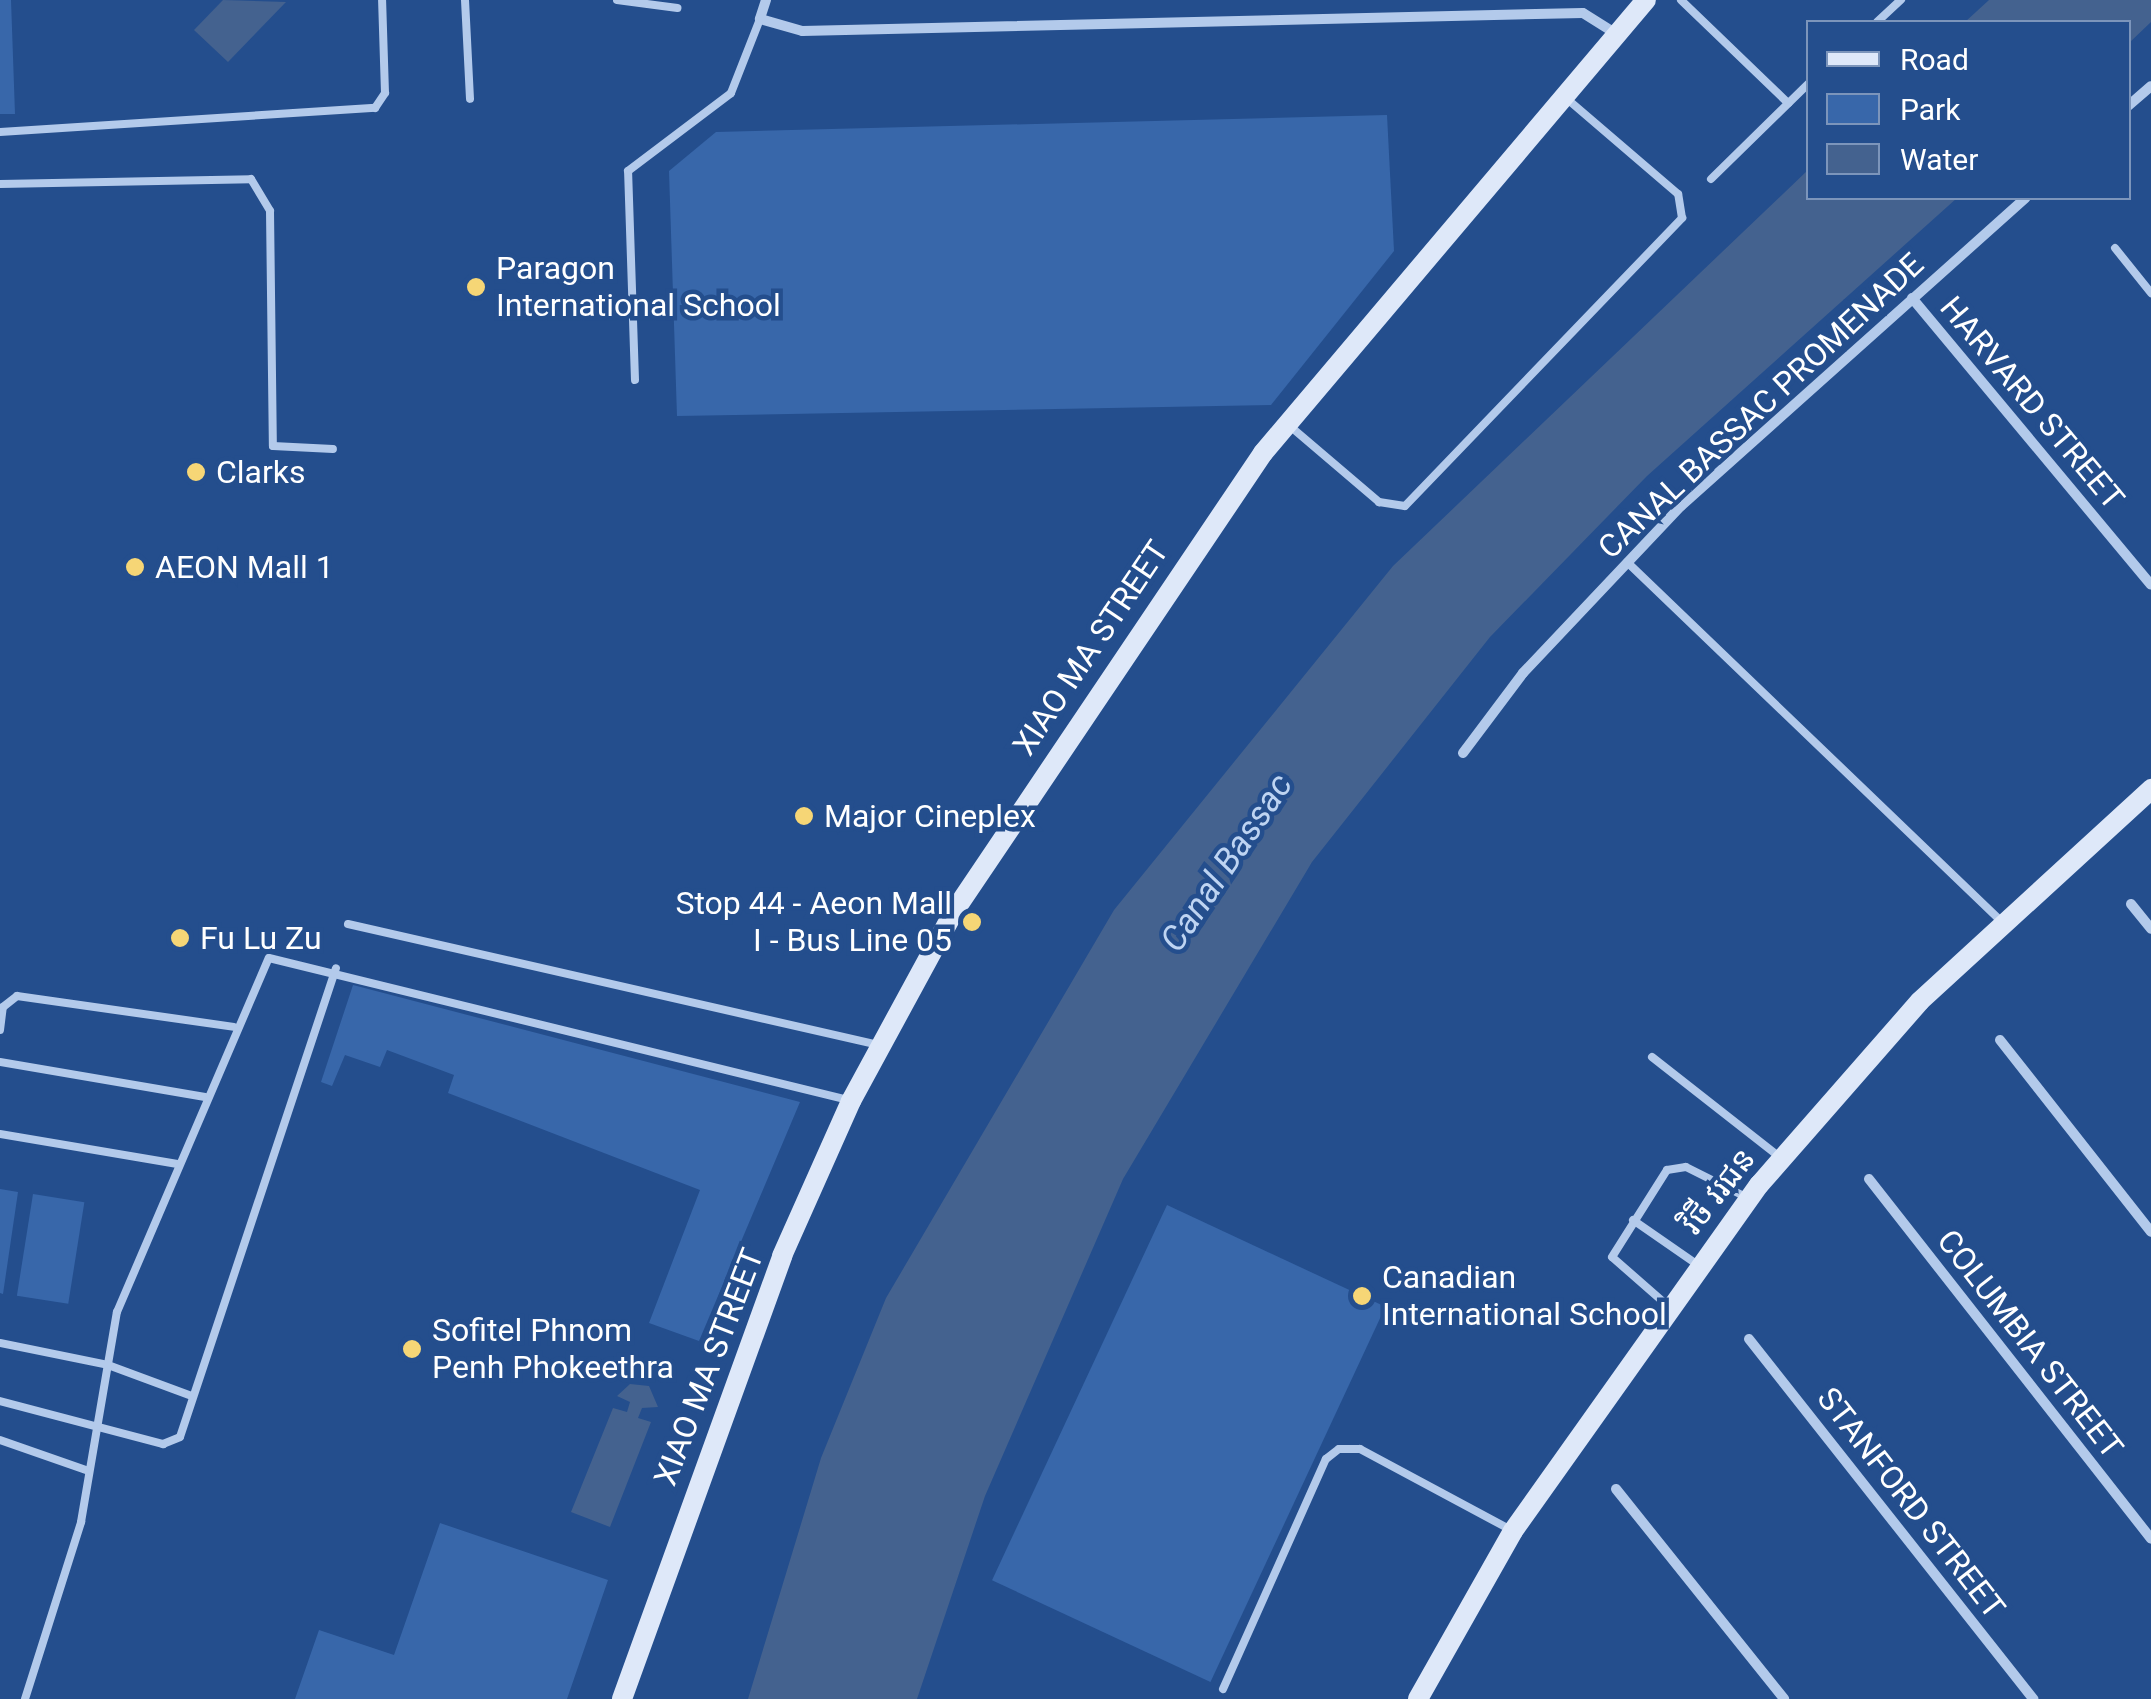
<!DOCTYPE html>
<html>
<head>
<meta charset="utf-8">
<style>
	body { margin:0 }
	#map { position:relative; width:2151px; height:1699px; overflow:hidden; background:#244e8d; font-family:Roboto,"Noto Sans Khmer",sans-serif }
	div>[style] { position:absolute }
	.green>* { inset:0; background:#3867aa; transform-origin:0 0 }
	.water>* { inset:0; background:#44628f }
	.lane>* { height:8px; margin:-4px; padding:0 4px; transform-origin:4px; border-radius:4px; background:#b3caeb }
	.street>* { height:10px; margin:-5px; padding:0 5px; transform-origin:5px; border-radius:5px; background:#b3caeb }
	.secondary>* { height:20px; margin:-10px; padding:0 10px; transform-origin:10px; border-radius:10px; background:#dee8f9 }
	.dots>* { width:28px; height:28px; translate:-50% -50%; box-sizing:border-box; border:5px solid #244e8d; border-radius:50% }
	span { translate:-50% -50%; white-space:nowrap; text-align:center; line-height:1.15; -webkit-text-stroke:9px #244e8d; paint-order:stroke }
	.poi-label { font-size:32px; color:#fff }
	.left { translate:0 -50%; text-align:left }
	.right { translate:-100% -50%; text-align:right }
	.street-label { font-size:32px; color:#fff }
	.water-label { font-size:35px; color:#bed4f2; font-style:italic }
	.legend { position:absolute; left:1806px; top:20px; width:325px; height:180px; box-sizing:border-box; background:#244e8d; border:2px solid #7c95bb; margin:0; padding:12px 18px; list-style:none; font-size:30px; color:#fff }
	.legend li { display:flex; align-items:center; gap:20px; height:50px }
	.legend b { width:50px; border:2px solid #7c95bb }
</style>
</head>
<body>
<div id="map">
	<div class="green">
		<div style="clip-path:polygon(0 0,11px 0,15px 114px,0 114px)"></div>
		<div style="clip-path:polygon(1387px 115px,1394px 251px,1271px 405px,677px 416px,669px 171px,716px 132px)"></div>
		<div style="clip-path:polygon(353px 985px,800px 1102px,699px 1341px,649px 1323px,700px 1190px,448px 1093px,454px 1075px,387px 1050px,380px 1067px,345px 1055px,332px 1086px,321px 1082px)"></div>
		<div style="clip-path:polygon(0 1189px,18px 1192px,3px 1294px,0 1293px)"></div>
		<div style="left:33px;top:1194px;width:52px;height:103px;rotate:9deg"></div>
		<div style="left:1167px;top:1205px;width:241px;height:414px;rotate:25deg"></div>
		<div style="clip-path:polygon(440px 1523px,608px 1580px,567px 1699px,295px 1699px,319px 1630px,394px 1655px)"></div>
	</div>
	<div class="water">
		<div style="clip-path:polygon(223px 0,286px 2px,228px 62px,194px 30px)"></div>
		<div style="clip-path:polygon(1989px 0,2151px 0,2151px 22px,2129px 43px,2128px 22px,1965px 22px)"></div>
		<div style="clip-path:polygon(1808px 170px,1808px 198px,1957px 198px,1647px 476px,1490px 637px,1312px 862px,1123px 1179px,985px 1496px,917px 1699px,748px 1699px,821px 1458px,886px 1298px,1114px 910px,1393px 566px)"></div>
		<div style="clip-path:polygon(630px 1384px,649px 1386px,658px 1407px,642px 1408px,638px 1418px,651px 1422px,610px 1527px,571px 1512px,613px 1408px,627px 1412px,630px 1402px,617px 1396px)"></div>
	</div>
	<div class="lane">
		<div style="left:465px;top:0;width:99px;rotate:87.1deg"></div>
		<div style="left:617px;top:0;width:61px;rotate:7.6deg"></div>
		<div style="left:1681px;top:0;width:149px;rotate:43.9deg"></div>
		<div style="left:1877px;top:22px;width:33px;rotate:-43deg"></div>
		<div style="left:0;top:132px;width:376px;rotate:-3.7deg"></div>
		<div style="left:375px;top:108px;width:18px;rotate:-56deg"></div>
		<div style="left:385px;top:93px;width:93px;rotate:-91.8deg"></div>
		<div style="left:1711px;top:179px;width:136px;rotate:-44.4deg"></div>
		<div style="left:0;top:184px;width:251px;rotate:-1.1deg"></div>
		<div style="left:251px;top:179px;width:37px;rotate:59deg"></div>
		<div style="left:270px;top:211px;width:235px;rotate:89.3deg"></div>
		<div style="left:273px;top:446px;width:60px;rotate:2.9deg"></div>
		<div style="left:2115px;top:248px;width:58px;rotate:51.3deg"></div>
		<div style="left:635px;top:380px;width:209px;rotate:-91.9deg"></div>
		<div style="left:628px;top:171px;width:129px;rotate:-37.1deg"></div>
		<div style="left:731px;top:93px;width:79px;rotate:-68.6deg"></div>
		<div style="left:1291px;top:427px;width:116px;rotate:40.4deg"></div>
		<div style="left:1379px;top:502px;width:26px;rotate:9deg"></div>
		<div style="left:1405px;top:506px;width:400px;rotate:-46.1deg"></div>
		<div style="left:1682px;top:218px;width:24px;rotate:-99deg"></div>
		<div style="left:1678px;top:194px;width:146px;rotate:-139.4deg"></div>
		<div style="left:1627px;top:562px;width:520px;rotate:43.83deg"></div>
		<div style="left:348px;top:924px;width:545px;rotate:12.84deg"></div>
		<div style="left:0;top:1030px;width:23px;rotate:-83deg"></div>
		<div style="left:3px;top:1007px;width:18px;rotate:-38deg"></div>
		<div style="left:17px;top:996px;width:219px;rotate:8.1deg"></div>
		<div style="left:1652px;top:1057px;width:164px;rotate:38.1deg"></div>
		<div style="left:0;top:1062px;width:208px;rotate:9.7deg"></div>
		<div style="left:0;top:1134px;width:180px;rotate:9.6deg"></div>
		<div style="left:1633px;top:1220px;width:79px;rotate:34.7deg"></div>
		<div style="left:1668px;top:1306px;width:74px;rotate:-138.8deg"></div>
		<div style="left:1612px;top:1257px;width:103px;rotate:-57.7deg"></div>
		<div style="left:1667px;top:1170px;width:19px;rotate:-9deg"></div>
		<div style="left:1686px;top:1167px;width:67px;rotate:26.6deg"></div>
		<div style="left:0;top:1343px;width:110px;rotate:11.5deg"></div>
		<div style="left:108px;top:1365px;width:90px;rotate:20.3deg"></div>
		<div style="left:0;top:1401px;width:169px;rotate:14.8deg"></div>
		<div style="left:163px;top:1444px;width:18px;rotate:-22deg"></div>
		<div style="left:180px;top:1437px;width:494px;rotate:-71.6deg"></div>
		<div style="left:0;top:1440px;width:94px;rotate:19.2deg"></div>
		<div style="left:1223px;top:1689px;width:252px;rotate:-65.9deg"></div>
		<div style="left:1326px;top:1459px;width:16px;rotate:-38deg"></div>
		<div style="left:1339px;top:1449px;width:21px"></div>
		<div style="left:1360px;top:1449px;width:171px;rotate:28.2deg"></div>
		<div style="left:25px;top:1699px;width:186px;rotate:-72.4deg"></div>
		<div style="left:81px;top:1522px;width:213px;rotate:-80.3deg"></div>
		<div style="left:117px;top:1312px;width:385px;rotate:-66.8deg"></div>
		<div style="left:269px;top:958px;width:596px;rotate:13.78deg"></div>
	</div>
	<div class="street">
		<div style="left:766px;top:0;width:20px;rotate:108deg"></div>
		<div style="left:760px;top:19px;width:44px;rotate:15.9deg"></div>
		<div style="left:802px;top:31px;width:781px;rotate:-1.32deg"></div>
		<div style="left:1583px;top:13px;width:39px;rotate:32deg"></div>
		<div style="left:2128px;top:106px;width:30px;rotate:-41deg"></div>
		<div style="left:1912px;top:298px;width:373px;rotate:50.2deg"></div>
		<div style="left:1463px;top:753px;width:100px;rotate:-53.1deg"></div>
		<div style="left:1523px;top:673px;width:230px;rotate:-46.6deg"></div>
		<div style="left:1681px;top:506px;width:462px;rotate:-41.8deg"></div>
		<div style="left:2131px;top:904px;width:32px;rotate:51deg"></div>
		<div style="left:2000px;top:1040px;width:244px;rotate:51.8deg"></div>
		<div style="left:1869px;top:1179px;width:457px;rotate:51.9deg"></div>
		<div style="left:1749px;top:1339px;width:459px;rotate:51.7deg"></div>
		<div style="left:1616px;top:1489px;width:269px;rotate:51.3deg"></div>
	</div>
	<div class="secondary">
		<div style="left:622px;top:1699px;width:471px;rotate:-70.1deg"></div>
		<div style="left:782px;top:1256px;width:170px;rotate:-66deg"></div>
		<div style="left:851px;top:1101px;width:214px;rotate:-61.5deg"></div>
		<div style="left:953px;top:913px;width:555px;rotate:-56.02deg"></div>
		<div style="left:1263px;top:453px;width:593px;rotate:-49.79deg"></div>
		<div style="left:1418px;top:1699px;width:193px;rotate:-60.5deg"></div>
		<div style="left:1513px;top:1531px;width:425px;rotate:-54.6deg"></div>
		<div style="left:1759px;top:1185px;width:244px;rotate:-48.8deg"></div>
		<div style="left:1920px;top:1001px;width:314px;rotate:-42.5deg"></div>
	</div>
	<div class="dots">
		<div style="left:476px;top:287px;background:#f6d676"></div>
		<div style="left:196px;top:472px;background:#f6d676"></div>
		<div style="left:135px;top:567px;background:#f6d676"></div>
		<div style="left:804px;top:816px;background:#f6d676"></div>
		<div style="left:972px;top:922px;background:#f6d676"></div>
		<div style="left:180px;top:938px;background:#f6d676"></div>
		<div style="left:1362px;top:1296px;background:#f6d676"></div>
		<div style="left:412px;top:1349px;background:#f6d676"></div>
	</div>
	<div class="poi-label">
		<span class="left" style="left:496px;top:287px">Paragon<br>International School</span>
		<span class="left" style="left:216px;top:472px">Clarks</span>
		<span class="left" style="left:155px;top:567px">AEON Mall 1</span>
		<span class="left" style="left:824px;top:816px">Major Cineplex</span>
		<span class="right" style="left:952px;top:922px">Stop 44 - Aeon Mall<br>I - Bus Line 05</span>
		<span class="left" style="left:200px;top:938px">Fu Lu Zu</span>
		<span class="left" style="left:1382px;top:1296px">Canadian<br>International School</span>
		<span class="left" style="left:432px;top:1349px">Sofitel Phnom<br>Penh Phokeethra</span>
	</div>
	<div class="street-label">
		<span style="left:2032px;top:403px;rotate:50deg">HARVARD STREET</span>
		<span style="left:1761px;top:406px;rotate:-43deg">CANAL BASSAC PROMENADE</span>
		<span style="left:1091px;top:648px;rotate:-56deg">XIAO MA STREET</span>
		<span style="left:1718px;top:1191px;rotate:-52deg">វិថី វរជន</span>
		<span style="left:2030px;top:1344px;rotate:52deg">COLUMBIA STREET</span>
		<span style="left:709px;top:1367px;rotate:-69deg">XIAO MA STREET</span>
		<span style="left:1911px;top:1503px;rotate:52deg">STANFORD STREET</span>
	</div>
	<div class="water-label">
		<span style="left:1227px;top:863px;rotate:-56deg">Canal Bassac</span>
	</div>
	<ul class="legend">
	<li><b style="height:12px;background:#dee8f9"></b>Road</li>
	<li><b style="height:28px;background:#3867aa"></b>Park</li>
	<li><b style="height:28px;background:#44628f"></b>Water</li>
	</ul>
</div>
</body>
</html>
